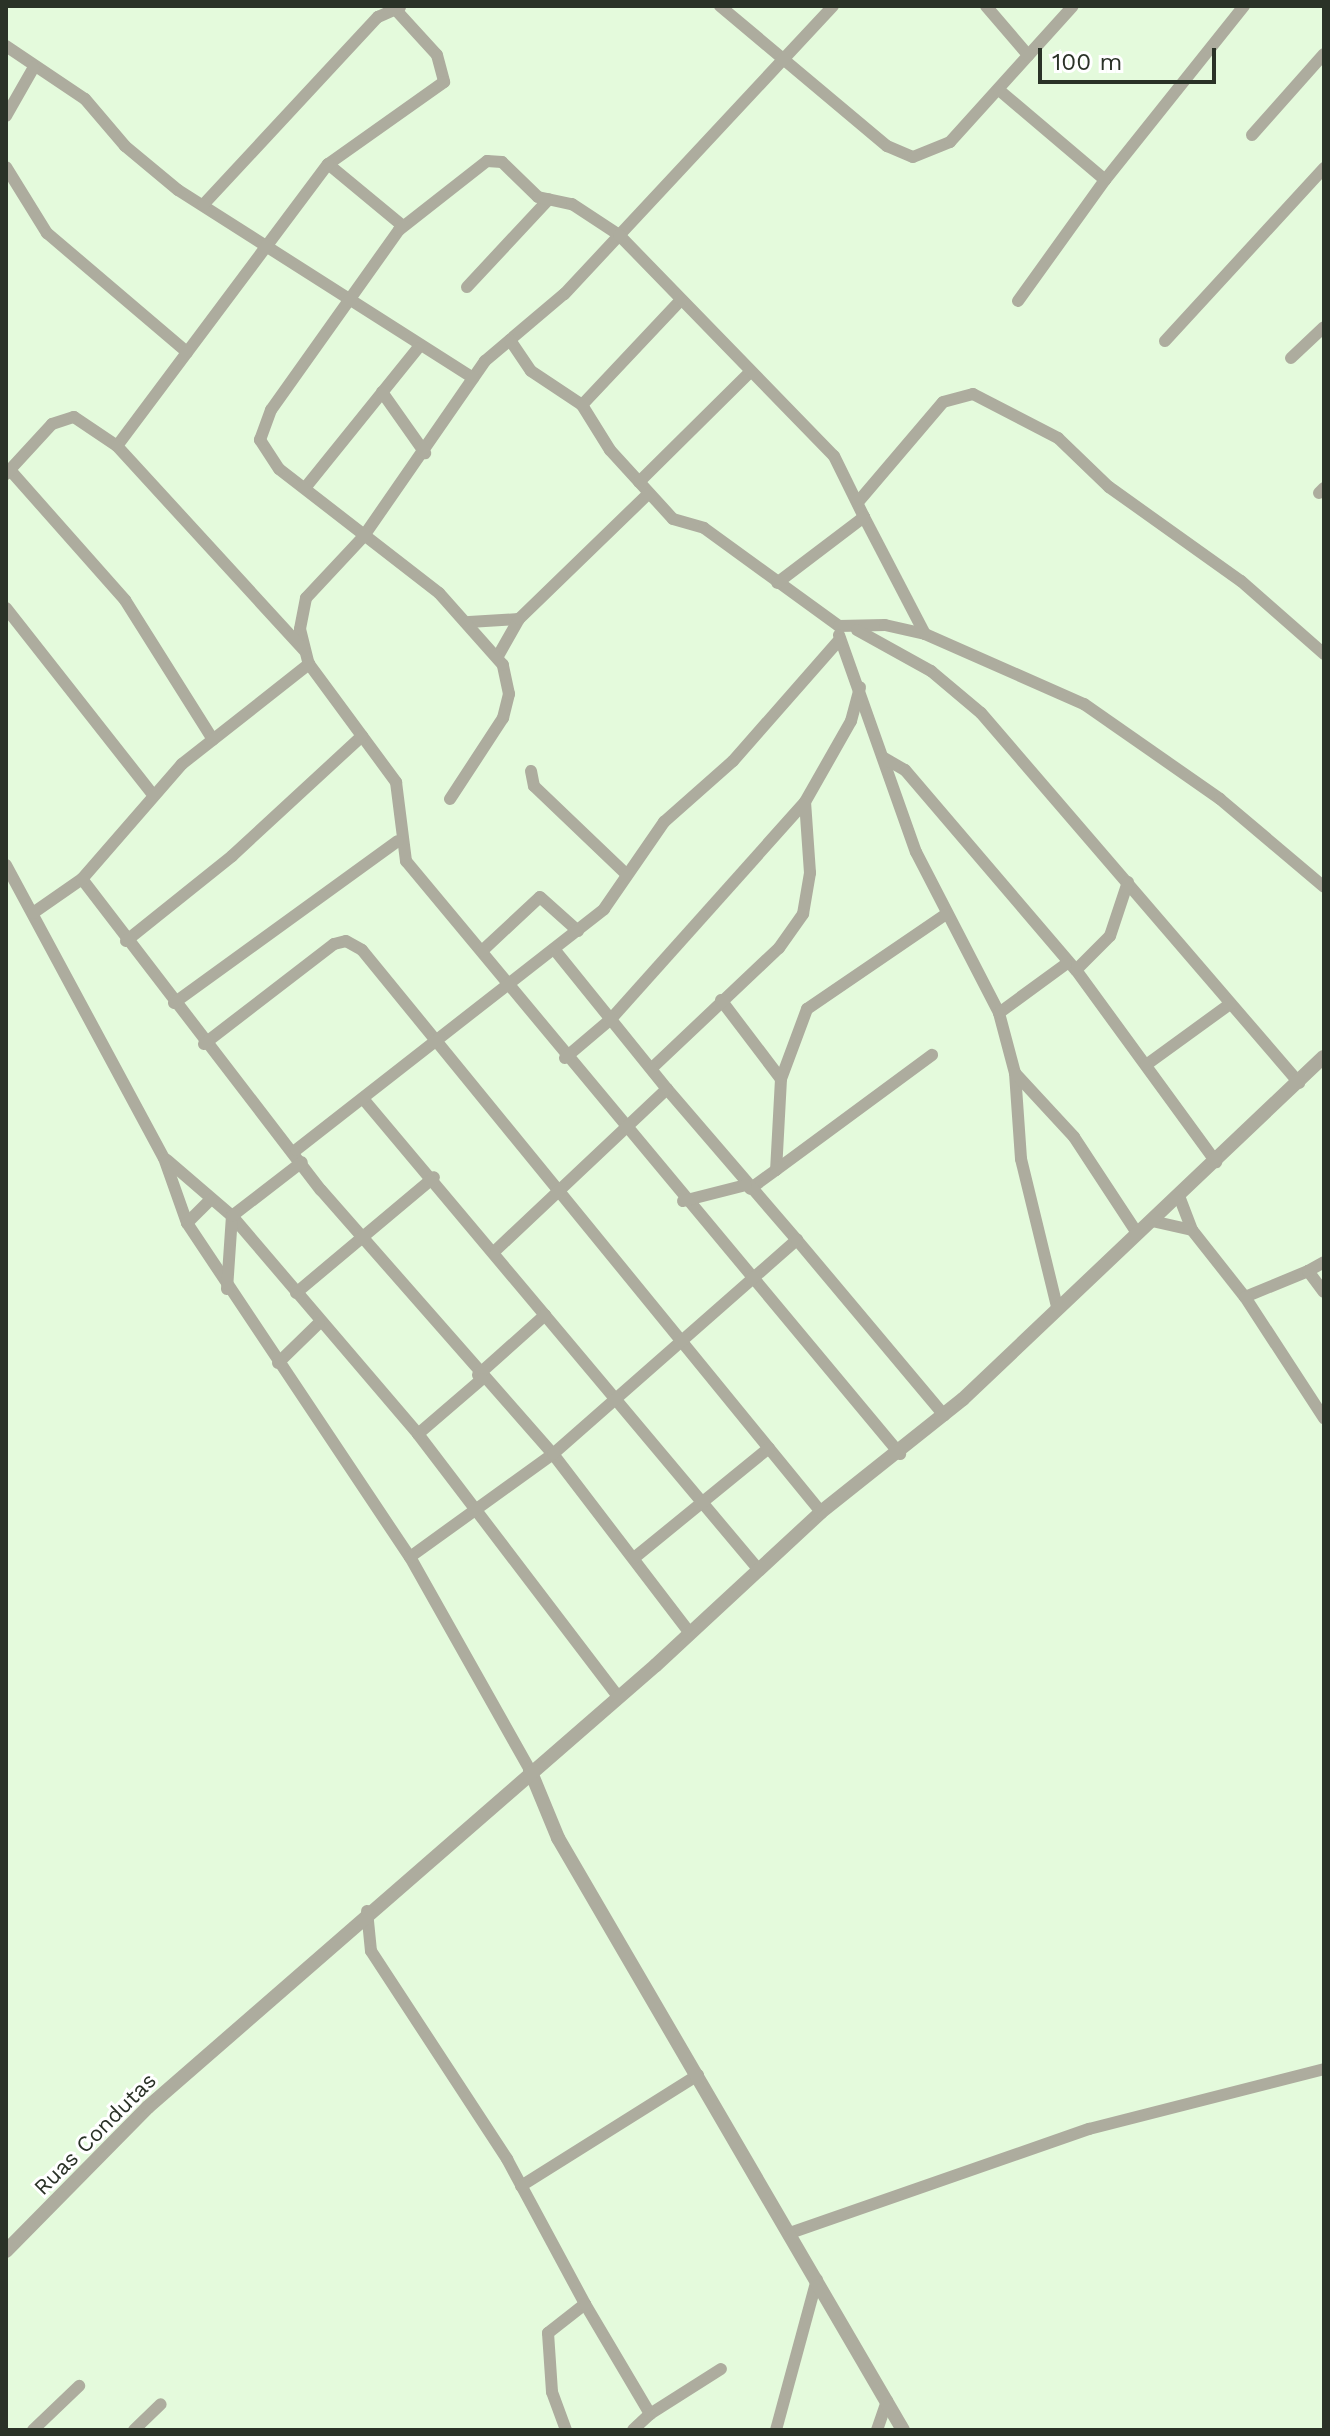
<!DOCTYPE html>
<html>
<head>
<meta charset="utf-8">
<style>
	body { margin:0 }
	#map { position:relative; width:1330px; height:2436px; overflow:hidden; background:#e4fadc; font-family:"Work Sans",sans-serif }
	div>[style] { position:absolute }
	.minor>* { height:12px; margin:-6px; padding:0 6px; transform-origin:6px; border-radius:6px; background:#adac9e }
	.tertiary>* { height:14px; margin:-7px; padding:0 7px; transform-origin:7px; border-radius:7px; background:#adac9e }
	span { translate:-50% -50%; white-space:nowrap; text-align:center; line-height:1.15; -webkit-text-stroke:6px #fff; paint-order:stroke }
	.street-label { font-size:22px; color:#2a3227 }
	.frame { position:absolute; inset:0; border:8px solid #2a3227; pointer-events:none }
	.scale { position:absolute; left:1038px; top:48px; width:178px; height:36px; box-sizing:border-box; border:4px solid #2a3227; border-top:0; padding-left:10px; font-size:24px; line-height:28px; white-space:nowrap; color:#2a3227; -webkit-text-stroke:6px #fff; paint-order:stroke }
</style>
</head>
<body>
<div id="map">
	<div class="minor">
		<div style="left:720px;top:6px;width:218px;rotate:40deg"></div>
		<div style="left:887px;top:146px;width:28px;rotate:23deg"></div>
		<div style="left:913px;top:157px;width:40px;rotate:-22deg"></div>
		<div style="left:950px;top:142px;width:183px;rotate:-47.9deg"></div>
		<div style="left:833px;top:6px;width:394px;rotate:133deg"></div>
		<div style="left:564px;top:294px;width:104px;rotate:139.7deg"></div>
		<div style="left:485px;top:361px;width:213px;rotate:124.7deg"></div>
		<div style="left:364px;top:536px;width:85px;rotate:133.1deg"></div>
		<div style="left:306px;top:598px;width:32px;rotate:101deg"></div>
		<div style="left:300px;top:629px;width:36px;rotate:76deg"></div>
		<div style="left:309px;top:664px;width:147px;rotate:53.6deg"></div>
		<div style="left:396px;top:782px;width:80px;rotate:82.8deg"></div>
		<div style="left:406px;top:861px;width:772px;rotate:50.2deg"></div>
		<div style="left:986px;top:6px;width:65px;rotate:49.4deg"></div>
		<div style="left:395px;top:9px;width:62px;rotate:47.6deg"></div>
		<div style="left:437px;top:55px;width:28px;rotate:75deg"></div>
		<div style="left:444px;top:82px;width:142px;rotate:144.7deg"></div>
		<div style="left:328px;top:164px;width:97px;rotate:39.6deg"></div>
		<div style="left:6px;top:46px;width:95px;rotate:33.9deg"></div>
		<div style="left:85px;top:99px;width:62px;rotate:49.6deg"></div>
		<div style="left:125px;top:146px;width:69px;rotate:39.7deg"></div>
		<div style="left:178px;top:190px;width:350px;rotate:32.5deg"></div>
		<div style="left:999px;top:90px;width:139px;rotate:40.3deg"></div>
		<div style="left:1105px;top:180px;width:223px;rotate:-51.4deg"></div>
		<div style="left:6px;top:116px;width:56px;rotate:-60.3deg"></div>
		<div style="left:1252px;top:135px;width:108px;rotate:-48.4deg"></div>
		<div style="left:6px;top:167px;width:78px;rotate:58.2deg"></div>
		<div style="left:47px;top:233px;width:184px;rotate:40.4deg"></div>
		<div style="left:203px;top:205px;width:257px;rotate:-47.1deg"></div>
		<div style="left:378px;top:17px;width:24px;rotate:-24deg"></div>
		<div style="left:467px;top:287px;width:120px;rotate:-47deg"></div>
		<div style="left:1018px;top:301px;width:149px;rotate:-54.3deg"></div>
		<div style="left:510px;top:340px;width:37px;rotate:56deg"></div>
		<div style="left:531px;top:371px;width:61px;rotate:33.7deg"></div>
		<div style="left:582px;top:405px;width:53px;rotate:58.1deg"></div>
		<div style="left:610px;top:450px;width:93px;rotate:47.6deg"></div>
		<div style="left:673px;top:519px;width:32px;rotate:16deg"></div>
		<div style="left:704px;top:528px;width:167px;rotate:36deg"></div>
		<div style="left:839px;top:626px;width:46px;rotate:-1.2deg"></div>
		<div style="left:885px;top:625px;width:41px;rotate:12.7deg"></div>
		<div style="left:925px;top:634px;width:174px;rotate:23.8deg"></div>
		<div style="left:1084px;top:704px;width:166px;rotate:34.9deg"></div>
		<div style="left:1220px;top:799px;width:136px;rotate:40.2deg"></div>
		<div style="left:1165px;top:341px;width:235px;rotate:-47.4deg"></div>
		<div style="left:1291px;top:358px;width:45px;rotate:-43.2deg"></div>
		<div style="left:382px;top:392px;width:75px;rotate:54.8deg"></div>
		<div style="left:582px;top:405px;width:144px;rotate:-46.7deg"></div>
		<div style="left:117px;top:446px;width:352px;rotate:-53.2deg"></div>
		<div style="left:10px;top:470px;width:174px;rotate:48.5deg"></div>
		<div style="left:125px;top:600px;width:165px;rotate:57.8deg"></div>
		<div style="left:6px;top:474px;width:68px;rotate:-47.4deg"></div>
		<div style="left:52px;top:424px;width:23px;rotate:-18deg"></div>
		<div style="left:74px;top:417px;width:52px;rotate:34deg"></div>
		<div style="left:117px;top:446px;width:277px;rotate:47.5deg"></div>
		<div style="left:639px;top:482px;width:156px;rotate:-44.7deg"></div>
		<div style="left:305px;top:488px;width:179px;rotate:-51.1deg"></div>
		<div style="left:1319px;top:493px;width:7px;rotate:-45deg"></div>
		<div style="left:858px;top:502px;width:131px;rotate:-49.6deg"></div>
		<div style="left:943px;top:402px;width:31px;rotate:-15deg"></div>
		<div style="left:973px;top:394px;width:96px;rotate:27.4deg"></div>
		<div style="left:1058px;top:438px;width:71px;rotate:43.9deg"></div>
		<div style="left:1109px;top:487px;width:162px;rotate:35.5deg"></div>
		<div style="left:1241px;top:581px;width:111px;rotate:41.3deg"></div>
		<div style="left:864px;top:517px;width:132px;rotate:62.5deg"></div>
		<div style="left:6px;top:608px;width:234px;rotate:51.8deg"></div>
		<div style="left:469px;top:622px;width:50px;rotate:-3.4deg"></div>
		<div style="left:857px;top:630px;width:85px;rotate:29deg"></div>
		<div style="left:931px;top:671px;width:65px;rotate:40deg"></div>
		<div style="left:981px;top:713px;width:488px;rotate:49.3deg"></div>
		<div style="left:839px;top:635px;width:230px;rotate:70.5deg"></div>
		<div style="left:916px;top:852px;width:181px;rotate:62.7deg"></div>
		<div style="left:999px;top:1013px;width:62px;rotate:75.1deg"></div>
		<div style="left:1015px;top:1073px;width:86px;rotate:86deg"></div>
		<div style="left:1021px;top:1159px;width:152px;rotate:76.3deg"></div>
		<div style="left:498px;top:656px;width:43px;rotate:-60.4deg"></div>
		<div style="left:519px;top:619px;width:180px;rotate:-44.1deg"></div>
		<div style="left:884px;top:758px;width:24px;rotate:30deg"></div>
		<div style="left:905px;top:770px;width:263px;rotate:49.5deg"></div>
		<div style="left:1076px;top:970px;width:238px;rotate:53.9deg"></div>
		<div style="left:531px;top:771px;width:15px;rotate:79deg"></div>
		<div style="left:534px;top:786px;width:127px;rotate:43.7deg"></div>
		<div style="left:450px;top:799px;width:97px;rotate:-56.8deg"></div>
		<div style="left:503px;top:718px;width:25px;rotate:-76deg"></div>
		<div style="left:509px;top:694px;width:30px;rotate:-102deg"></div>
		<div style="left:503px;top:665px;width:96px;rotate:-131.6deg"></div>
		<div style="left:439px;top:593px;width:202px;rotate:-142.2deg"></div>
		<div style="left:279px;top:469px;width:35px;rotate:-123deg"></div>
		<div style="left:260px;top:440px;width:32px;rotate:-70deg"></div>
		<div style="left:271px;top:410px;width:221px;rotate:-54.6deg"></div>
		<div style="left:399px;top:230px;width:112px;rotate:-38.1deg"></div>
		<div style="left:487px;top:161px;width:15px;rotate:4deg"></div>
		<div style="left:502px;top:162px;width:50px;rotate:44.2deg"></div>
		<div style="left:538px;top:197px;width:35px;rotate:12deg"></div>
		<div style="left:572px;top:204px;width:56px;rotate:33.4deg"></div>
		<div style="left:619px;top:235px;width:308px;rotate:45.8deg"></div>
		<div style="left:834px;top:456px;width:68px;rotate:63.8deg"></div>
		<div style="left:864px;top:517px;width:109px;rotate:142.8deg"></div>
		<div style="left:6px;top:865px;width:333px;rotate:61.7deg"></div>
		<div style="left:164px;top:1158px;width:69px;rotate:70.5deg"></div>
		<div style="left:187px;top:1223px;width:402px;rotate:56.3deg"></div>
		<div style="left:410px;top:1557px;width:244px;rotate:60.6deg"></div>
		<div style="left:82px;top:879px;width:392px;rotate:52.5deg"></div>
		<div style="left:321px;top:1190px;width:351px;rotate:48.7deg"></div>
		<div style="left:553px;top:1454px;width:225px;rotate:52.6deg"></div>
		<div style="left:33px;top:913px;width:60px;rotate:-34.8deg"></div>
		<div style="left:82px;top:879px;width:152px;rotate:-49deg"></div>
		<div style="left:182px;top:764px;width:162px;rotate:-38.2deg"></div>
		<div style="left:126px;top:941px;width:136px;rotate:-38.7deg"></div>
		<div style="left:232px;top:856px;width:177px;rotate:-42.7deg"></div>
		<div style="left:482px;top:951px;width:79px;rotate:-43deg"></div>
		<div style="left:540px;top:897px;width:51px;rotate:41.8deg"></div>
		<div style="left:1076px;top:970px;width:48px;rotate:-45deg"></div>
		<div style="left:1110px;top:936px;width:57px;rotate:-71.6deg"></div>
		<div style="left:721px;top:1000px;width:99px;rotate:52.8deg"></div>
		<div style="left:781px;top:1079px;width:91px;rotate:93.1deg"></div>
		<div style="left:776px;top:1170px;width:32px;rotate:144deg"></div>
		<div style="left:174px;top:1003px;width:276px;rotate:-35.9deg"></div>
		<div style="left:999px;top:1013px;width:83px;rotate:-36.2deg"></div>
		<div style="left:204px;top:1044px;width:164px;rotate:-37.6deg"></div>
		<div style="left:334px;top:944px;width:12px;rotate:-14deg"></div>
		<div style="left:346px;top:941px;width:18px;rotate:29deg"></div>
		<div style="left:362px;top:950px;width:726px;rotate:50.76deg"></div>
		<div style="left:565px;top:1058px;width:60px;rotate:-40.3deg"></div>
		<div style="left:611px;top:1019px;width:291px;rotate:-48.2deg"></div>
		<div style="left:805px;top:802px;width:93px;rotate:-60.4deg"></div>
		<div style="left:851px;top:721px;width:35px;rotate:-75deg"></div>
		<div style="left:1146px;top:1065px;width:104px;rotate:-36deg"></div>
		<div style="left:652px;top:1068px;width:175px;rotate:-43.4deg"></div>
		<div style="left:779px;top:948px;width:42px;rotate:-54.8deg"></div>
		<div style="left:803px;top:914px;width:42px;rotate:-80.3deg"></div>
		<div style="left:810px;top:873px;width:71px;rotate:-94deg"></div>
		<div style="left:1015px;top:1073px;width:87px;rotate:47.3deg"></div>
		<div style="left:1074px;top:1137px;width:115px;rotate:56.7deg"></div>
		<div style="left:781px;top:1079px;width:75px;rotate:-69.6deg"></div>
		<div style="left:807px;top:1009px;width:167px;rotate:-34.3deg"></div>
		<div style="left:667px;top:1089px;width:199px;rotate:49.3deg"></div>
		<div style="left:365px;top:1101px;width:613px;rotate:49.97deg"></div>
		<div style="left:296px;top:1150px;width:391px;rotate:-38deg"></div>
		<div style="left:604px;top:909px;width:106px;rotate:-55.4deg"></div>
		<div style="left:664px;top:822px;width:92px;rotate:-41.5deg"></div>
		<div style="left:733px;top:761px;width:162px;rotate:-48.7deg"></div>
		<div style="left:167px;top:1160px;width:86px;rotate:40.7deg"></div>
		<div style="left:232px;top:1216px;width:287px;rotate:49.5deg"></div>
		<div style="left:418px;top:1434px;width:328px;rotate:52.7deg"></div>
		<div style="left:776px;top:1170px;width:194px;rotate:-36.4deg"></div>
		<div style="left:1179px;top:1196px;width:36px;rotate:69deg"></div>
		<div style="left:1192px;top:1230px;width:85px;rotate:51.7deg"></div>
		<div style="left:1245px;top:1297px;width:68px;rotate:-22.4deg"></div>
		<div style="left:1308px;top:1271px;width:26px;rotate:53deg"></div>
		<div style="left:683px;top:1201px;width:65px;rotate:-14.3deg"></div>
		<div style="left:1152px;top:1221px;width:41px;rotate:12.7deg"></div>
		<div style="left:187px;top:1223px;width:33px;rotate:-45deg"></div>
		<div style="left:496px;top:1250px;width:235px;rotate:-43.3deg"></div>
		<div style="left:667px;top:1089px;width:180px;rotate:-128.9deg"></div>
		<div style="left:1308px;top:1271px;width:18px;rotate:-29deg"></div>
		<div style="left:227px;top:1289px;width:73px;rotate:-86.1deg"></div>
		<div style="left:232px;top:1216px;width:88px;rotate:-37.6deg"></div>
		<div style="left:296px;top:1293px;width:180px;rotate:-40deg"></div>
		<div style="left:1245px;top:1297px;width:145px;rotate:56.9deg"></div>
		<div style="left:278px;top:1363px;width:57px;rotate:-44.3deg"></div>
		<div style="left:478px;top:1375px;width:90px;rotate:-41.8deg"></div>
		<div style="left:418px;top:1434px;width:84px;rotate:-40.7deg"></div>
		<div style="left:410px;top:1557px;width:176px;rotate:-35.8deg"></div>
		<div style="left:553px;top:1454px;width:325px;rotate:-41.3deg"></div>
		<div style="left:797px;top:1240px;width:229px;rotate:50deg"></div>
		<div style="left:634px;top:1558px;width:174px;rotate:-39.2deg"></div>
		<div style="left:367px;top:1911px;width:40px;rotate:84.3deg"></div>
		<div style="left:371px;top:1951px;width:249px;rotate:56.8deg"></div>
		<div style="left:507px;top:2159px;width:165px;rotate:61.7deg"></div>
		<div style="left:585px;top:2304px;width:47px;rotate:141.9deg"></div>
		<div style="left:548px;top:2333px;width:59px;rotate:86.1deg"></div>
		<div style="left:552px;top:2392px;width:40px;rotate:69.8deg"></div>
		<div style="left:521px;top:2186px;width:209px;rotate:-32.1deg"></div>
		<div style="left:790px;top:2233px;width:317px;rotate:-19.2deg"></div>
		<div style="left:1089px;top:2129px;width:243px;rotate:-14.3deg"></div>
		<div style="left:585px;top:2304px;width:128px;rotate:59.4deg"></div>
		<div style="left:650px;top:2414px;width:23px;rotate:137deg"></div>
		<div style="left:650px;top:2414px;width:84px;rotate:-32.4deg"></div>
		<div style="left:33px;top:2430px;width:64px;rotate:-43.7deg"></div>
		<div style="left:134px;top:2430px;width:37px;rotate:-44deg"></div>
		<div style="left:776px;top:2430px;width:156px;rotate:-74.8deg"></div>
		<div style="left:877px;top:2430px;width:31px;rotate:-71deg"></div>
	</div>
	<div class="tertiary">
		<div style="left:530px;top:1770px;width:74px;rotate:67.6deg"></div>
		<div style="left:558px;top:1838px;width:685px;rotate:59.77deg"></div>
		<div style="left:6px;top:2251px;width:202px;rotate:-45.4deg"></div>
		<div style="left:148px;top:2107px;width:673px;rotate:-41.03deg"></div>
		<div style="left:656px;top:1665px;width:225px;rotate:-42.8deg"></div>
		<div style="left:821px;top:1512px;width:181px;rotate:-38.5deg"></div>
		<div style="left:963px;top:1399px;width:497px;rotate:-43.5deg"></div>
	</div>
	<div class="street-label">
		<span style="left:95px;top:2134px;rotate:-45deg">Ruas Condutas</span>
	</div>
	<div class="frame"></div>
	<div class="scale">100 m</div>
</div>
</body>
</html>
